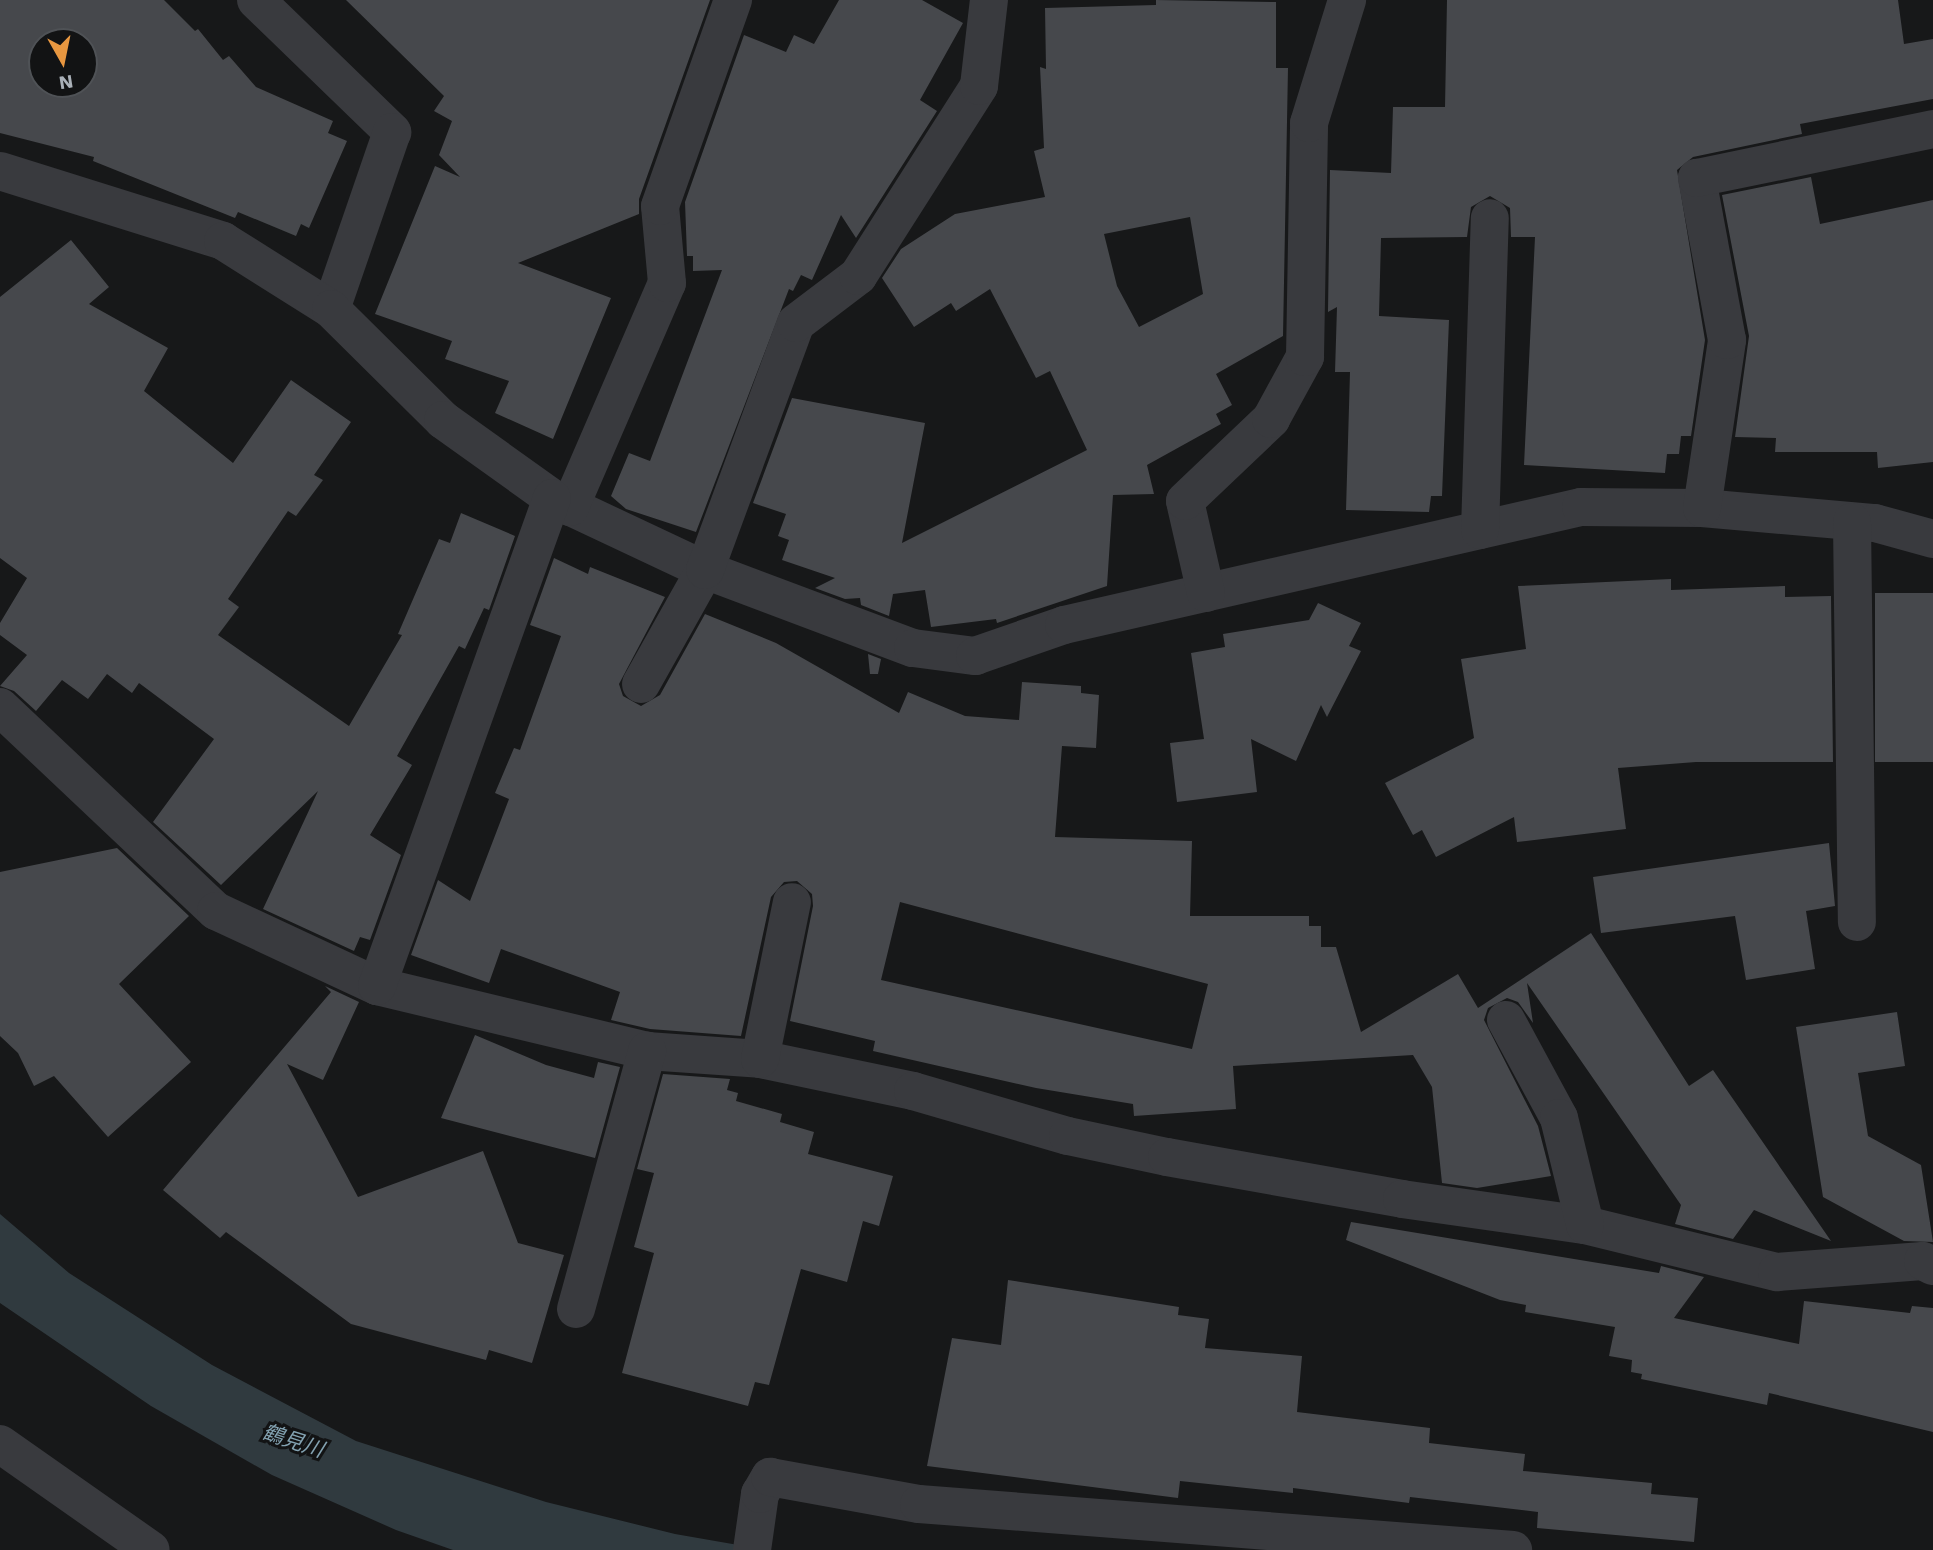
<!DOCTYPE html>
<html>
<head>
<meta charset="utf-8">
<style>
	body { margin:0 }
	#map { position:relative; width:1933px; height:1550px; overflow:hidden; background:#171819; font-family:"Work Sans","Noto Sans JP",sans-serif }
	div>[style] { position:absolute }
	.water>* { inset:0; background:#303a3f }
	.building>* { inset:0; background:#46484c; transform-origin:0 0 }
	.minor>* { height:38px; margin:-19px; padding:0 19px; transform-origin:19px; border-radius:19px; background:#393a3e }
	span { translate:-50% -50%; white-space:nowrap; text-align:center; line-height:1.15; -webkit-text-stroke:6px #121314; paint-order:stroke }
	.water-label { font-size:21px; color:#83a2b1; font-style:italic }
	.north { position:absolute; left:28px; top:28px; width:70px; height:70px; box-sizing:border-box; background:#121314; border:2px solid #4f5256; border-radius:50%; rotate:171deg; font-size:19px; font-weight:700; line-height:28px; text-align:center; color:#aab1b8 }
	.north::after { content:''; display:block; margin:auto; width:24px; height:32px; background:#e89740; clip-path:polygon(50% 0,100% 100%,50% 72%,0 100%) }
</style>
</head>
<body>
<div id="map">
	<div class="water">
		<div style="clip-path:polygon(0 1214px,69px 1273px,212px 1365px,356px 1441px,546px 1502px,675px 1534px,767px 1550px,453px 1550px,396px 1530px,272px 1475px,151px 1406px,0 1303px)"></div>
	</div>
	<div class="building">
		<div style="clip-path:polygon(evenodd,0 0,164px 0,195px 31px,198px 29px,223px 60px,229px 56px,256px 87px,333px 121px,328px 133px,347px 141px,309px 228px,301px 224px,296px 236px,238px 212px,235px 218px,93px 161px,94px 157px,0 133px,0 0,42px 42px,84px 42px,84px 84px,42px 84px,42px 42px)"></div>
		<div style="clip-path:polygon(346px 0,710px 0,639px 199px,639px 214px,518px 263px,611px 298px,553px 439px,495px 413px,509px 381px,445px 359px,452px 341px,375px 314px,435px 166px,460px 177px,439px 155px,452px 121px,434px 111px,444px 96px)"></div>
		<div style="clip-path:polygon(839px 0,922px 0,963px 23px,920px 100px,937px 111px,856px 238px,841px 215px,812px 280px,801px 275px,793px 291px,789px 289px,696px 532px,626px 509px,611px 496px,629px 453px,650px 461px,722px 270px,693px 271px,693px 256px,687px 256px,685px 202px,744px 35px,786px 52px,794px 35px,814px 44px)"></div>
		<div style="clip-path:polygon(evenodd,1156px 0,1276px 2px,1276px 68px,1288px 68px,1283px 336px,1216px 374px,1232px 405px,1216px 414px,1221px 424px,1147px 465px,1154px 494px,1113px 495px,1107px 586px,997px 623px,996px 619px,931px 627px,925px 590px,893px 594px,889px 616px,861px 605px,860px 598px,845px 599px,815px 588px,835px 578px,782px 560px,789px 540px,778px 536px,786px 514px,753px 503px,792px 398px,925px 423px,902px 543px,1087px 450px,1050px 371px,1036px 378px,990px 289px,956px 311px,951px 303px,914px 327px,882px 278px,901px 249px,955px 214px,1045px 197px,1034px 151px,1044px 148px,1040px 67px,1046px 69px,1045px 8px,1156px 5px,1156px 0,1190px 217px,1203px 294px,1139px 327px,1117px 286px,1104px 234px,1190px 217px)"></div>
		<div style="clip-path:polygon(1447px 0,1898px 0,1904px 44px,1933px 39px,1933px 99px,1800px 124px,1802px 134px,1693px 157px,1677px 170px,1705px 340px,1691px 436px,1681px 436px,1679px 454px,1667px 454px,1665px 473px,1524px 465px,1535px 237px,1511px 237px,1510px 208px,1490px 196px,1471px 207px,1467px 237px,1381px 238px,1379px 316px,1449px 320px,1442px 496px,1431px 496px,1429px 512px,1346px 510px,1350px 372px,1335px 372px,1337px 307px,1328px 312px,1330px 170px,1391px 173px,1393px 107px,1445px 107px)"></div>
		<div style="clip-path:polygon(1811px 177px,1820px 224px,1933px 200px,1933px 462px,1878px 468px,1877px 452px,1775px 452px,1776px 438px,1735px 437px,1749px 336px,1722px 195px)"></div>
		<div style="clip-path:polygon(71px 240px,109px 287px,89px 304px,168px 348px,144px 391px,233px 463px,291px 380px,351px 422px,314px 475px,323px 480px,296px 516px,288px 511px,228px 599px,239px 607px,218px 635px,349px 726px,402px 635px,398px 634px,439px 539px,450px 543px,461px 513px,515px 536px,489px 610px,484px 608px,465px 649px,459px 646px,397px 756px,412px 765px,370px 835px,401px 855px,370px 940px,360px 937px,354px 951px,263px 909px,318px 791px,221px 885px,153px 822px,214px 739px,139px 683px,132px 693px,107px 674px,88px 699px,62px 680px,36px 711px,14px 691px,0 686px,27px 655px,0 635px,0 623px,27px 578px,0 558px,0 297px)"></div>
		<div style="clip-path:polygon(evenodd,554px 558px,588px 574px,590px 567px,665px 597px,619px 684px,623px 696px,641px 706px,660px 695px,705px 614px,776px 643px,899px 713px,908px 692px,965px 716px,1019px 720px,1022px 682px,1081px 686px,1081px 693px,1099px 695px,1096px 748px,1062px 746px,1055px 837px,1192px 841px,1190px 916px,1309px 916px,1309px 926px,1321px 926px,1321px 947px,1336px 947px,1361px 1032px,1458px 974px,1478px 1008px,1591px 933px,1689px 1086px,1713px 1070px,1831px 1241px,1754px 1210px,1733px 1239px,1675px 1224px,1681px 1205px,1527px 983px,1533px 1023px,1518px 1002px,1507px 998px,1488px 1008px,1484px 1020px,1538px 1126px,1551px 1176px,1477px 1188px,1442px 1183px,1432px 1087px,1413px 1055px,1233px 1066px,1236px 1109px,1134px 1116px,1133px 1104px,1036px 1088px,873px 1051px,875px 1041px,790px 1021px,813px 906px,812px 894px,797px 881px,784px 882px,771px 897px,741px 1036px,650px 1029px,611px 1020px,620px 992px,501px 949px,489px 983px,411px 955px,438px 880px,470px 901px,509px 799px,495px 793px,514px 748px,520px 750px,561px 636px,530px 625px,554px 558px,900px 902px,1208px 984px,1192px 1049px,881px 980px,900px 902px)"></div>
		<div style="clip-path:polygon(1671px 579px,1671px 590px,1785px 586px,1785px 597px,1831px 596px,1833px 762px,1696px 762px,1618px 768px,1626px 829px,1517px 842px,1514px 817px,1436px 857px,1422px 830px,1413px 835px,1385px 783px,1474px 738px,1461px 659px,1526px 649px,1518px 586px)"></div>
		<div style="left:1933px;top:593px;width:169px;height:58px;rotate:90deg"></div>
		<div style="clip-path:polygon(1318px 603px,1361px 623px,1349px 646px,1361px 651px,1327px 717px,1321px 705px,1296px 761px,1251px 739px,1257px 792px,1177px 802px,1170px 743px,1204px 739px,1191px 653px,1225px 647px,1223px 634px,1309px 620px)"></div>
		<div style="clip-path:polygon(868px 654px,881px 659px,878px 674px,870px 674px)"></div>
		<div style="clip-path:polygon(1829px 843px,1835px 906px,1806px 911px,1815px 969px,1746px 980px,1735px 916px,1601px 933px,1593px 877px)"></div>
		<div style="clip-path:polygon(117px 848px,189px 916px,119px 984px,191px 1062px,108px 1137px,54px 1076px,34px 1086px,18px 1053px,0 1036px,0 872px)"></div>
		<div style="clip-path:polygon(325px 986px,359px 1002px,323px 1080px,287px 1064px,358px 1197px,483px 1151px,518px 1243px,564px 1255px,532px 1363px,489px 1350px,486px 1360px,351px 1324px,226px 1232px,220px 1238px,163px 1190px,331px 992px)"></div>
		<div style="clip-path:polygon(1897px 1012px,1905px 1066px,1858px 1073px,1868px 1136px,1921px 1165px,1933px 1242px,1904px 1241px,1823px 1197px,1796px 1027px)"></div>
		<div style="clip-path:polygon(475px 1035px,546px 1065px,594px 1078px,598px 1062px,620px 1067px,595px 1158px,441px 1118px)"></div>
		<div style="clip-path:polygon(663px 1074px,730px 1079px,727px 1090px,738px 1093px,736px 1101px,782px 1114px,780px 1122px,814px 1132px,808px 1154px,893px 1176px,879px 1226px,863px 1221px,847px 1282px,801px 1269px,769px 1385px,755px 1382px,748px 1406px,622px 1373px,654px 1253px,634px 1247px,654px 1173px,637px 1169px)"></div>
		<div style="clip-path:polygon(1351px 1222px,1659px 1273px,1661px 1266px,1704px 1277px,1674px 1318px,1799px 1344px,1804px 1301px,1910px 1313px,1912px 1306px,1933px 1308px,1933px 1432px,1769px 1393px,1767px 1405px,1641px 1379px,1642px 1374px,1631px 1372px,1632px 1360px,1609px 1356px,1615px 1327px,1525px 1312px,1526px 1305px,1500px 1300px,1346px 1240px)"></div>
		<div style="clip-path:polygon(1008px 1280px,1179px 1307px,1178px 1315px,1209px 1319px,1205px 1348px,1302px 1356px,1297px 1412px,1430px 1428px,1429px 1443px,1525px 1454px,1523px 1471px,1652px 1483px,1651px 1494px,1698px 1498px,1694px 1542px,1537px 1528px,1538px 1512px,1410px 1497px,1409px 1503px,1293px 1488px,1293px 1493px,1180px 1481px,1178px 1498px,927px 1466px,952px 1338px,1001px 1345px)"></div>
	</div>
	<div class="minor">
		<div style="left:256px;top:0;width:190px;rotate:44.1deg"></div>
		<div style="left:392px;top:132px;width:187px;rotate:109deg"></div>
		<div style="left:0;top:171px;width:234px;rotate:17.4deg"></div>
		<div style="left:223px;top:241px;width:128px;rotate:32.2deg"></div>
		<div style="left:331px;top:309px;width:158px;rotate:44.7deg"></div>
		<div style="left:443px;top:420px;width:134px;rotate:35.6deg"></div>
		<div style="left:552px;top:498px;width:169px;rotate:25.2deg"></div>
		<div style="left:705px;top:570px;width:222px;rotate:20.6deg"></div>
		<div style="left:913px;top:648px;width:63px;rotate:7.4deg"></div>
		<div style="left:975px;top:656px;width:94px;rotate:-19.2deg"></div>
		<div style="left:1064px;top:625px;width:530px;rotate:-12.86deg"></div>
		<div style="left:1581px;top:507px;width:121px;rotate:0.5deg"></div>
		<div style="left:1702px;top:508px;width:174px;rotate:5deg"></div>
		<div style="left:1875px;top:523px;width:60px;rotate:15.4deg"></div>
		<div style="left:570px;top:507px;width:244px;rotate:-66.6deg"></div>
		<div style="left:667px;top:283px;width:77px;rotate:-95.2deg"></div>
		<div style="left:660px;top:206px;width:219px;rotate:-70.5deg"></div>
		<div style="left:1702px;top:508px;width:170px;rotate:-81.5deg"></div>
		<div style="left:1727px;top:340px;width:165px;rotate:-100.5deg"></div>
		<div style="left:1697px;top:178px;width:241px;rotate:-11.7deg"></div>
		<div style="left:1852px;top:522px;width:400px;rotate:89.3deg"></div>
		<div style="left:1480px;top:530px;width:312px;rotate:-88.2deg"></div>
		<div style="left:1206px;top:593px;width:94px;rotate:-102.9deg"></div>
		<div style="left:1185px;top:501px;width:119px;rotate:-43.6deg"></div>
		<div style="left:1271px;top:419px;width:71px;rotate:-61.3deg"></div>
		<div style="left:1305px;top:357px;width:234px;rotate:-89deg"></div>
		<div style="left:1309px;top:123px;width:129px;rotate:-72.8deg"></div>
		<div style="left:641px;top:684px;width:131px;rotate:-60.7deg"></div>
		<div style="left:705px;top:570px;width:263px;rotate:-69.8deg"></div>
		<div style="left:796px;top:323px;width:78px;rotate:-37.2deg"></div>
		<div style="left:858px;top:276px;width:225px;rotate:-57.5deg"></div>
		<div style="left:979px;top:86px;width:87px;rotate:-83.4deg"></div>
		<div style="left:0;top:707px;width:297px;rotate:43.4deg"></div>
		<div style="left:216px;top:911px;width:178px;rotate:25deg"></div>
		<div style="left:377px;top:986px;width:278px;rotate:13.5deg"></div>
		<div style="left:647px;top:1051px;width:113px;rotate:4deg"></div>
		<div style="left:760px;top:1059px;width:156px;rotate:11.8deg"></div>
		<div style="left:913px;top:1091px;width:161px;rotate:16.2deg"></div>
		<div style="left:1068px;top:1136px;width:101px;rotate:12deg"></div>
		<div style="left:1167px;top:1157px;width:239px;rotate:10.1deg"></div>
		<div style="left:1402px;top:1199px;width:185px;rotate:8.1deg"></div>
		<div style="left:1585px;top:1225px;width:198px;rotate:13.8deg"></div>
		<div style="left:1777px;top:1272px;width:146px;rotate:-4.3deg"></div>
		<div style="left:1923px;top:1261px;width:11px;rotate:27deg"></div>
		<div style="left:377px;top:986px;width:518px;rotate:-70.27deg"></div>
		<div style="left:1506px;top:1020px;width:111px;rotate:61.6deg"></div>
		<div style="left:1559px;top:1118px;width:110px;rotate:76.3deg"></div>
		<div style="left:760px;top:1059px;width:160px;rotate:-78.5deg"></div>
		<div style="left:576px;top:1309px;width:268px;rotate:-74.6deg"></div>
		<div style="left:0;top:1444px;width:184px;rotate:35.1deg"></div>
		<div style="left:752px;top:1550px;width:57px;rotate:-81.9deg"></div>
		<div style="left:760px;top:1494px;width:20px;rotate:-60deg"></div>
		<div style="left:770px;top:1477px;width:151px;rotate:10.3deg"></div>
		<div style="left:919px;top:1504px;width:596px;rotate:4.43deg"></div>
	</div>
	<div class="water-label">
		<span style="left:293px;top:1441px;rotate:18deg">鶴見川</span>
	</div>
	<div class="north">N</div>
</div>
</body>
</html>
